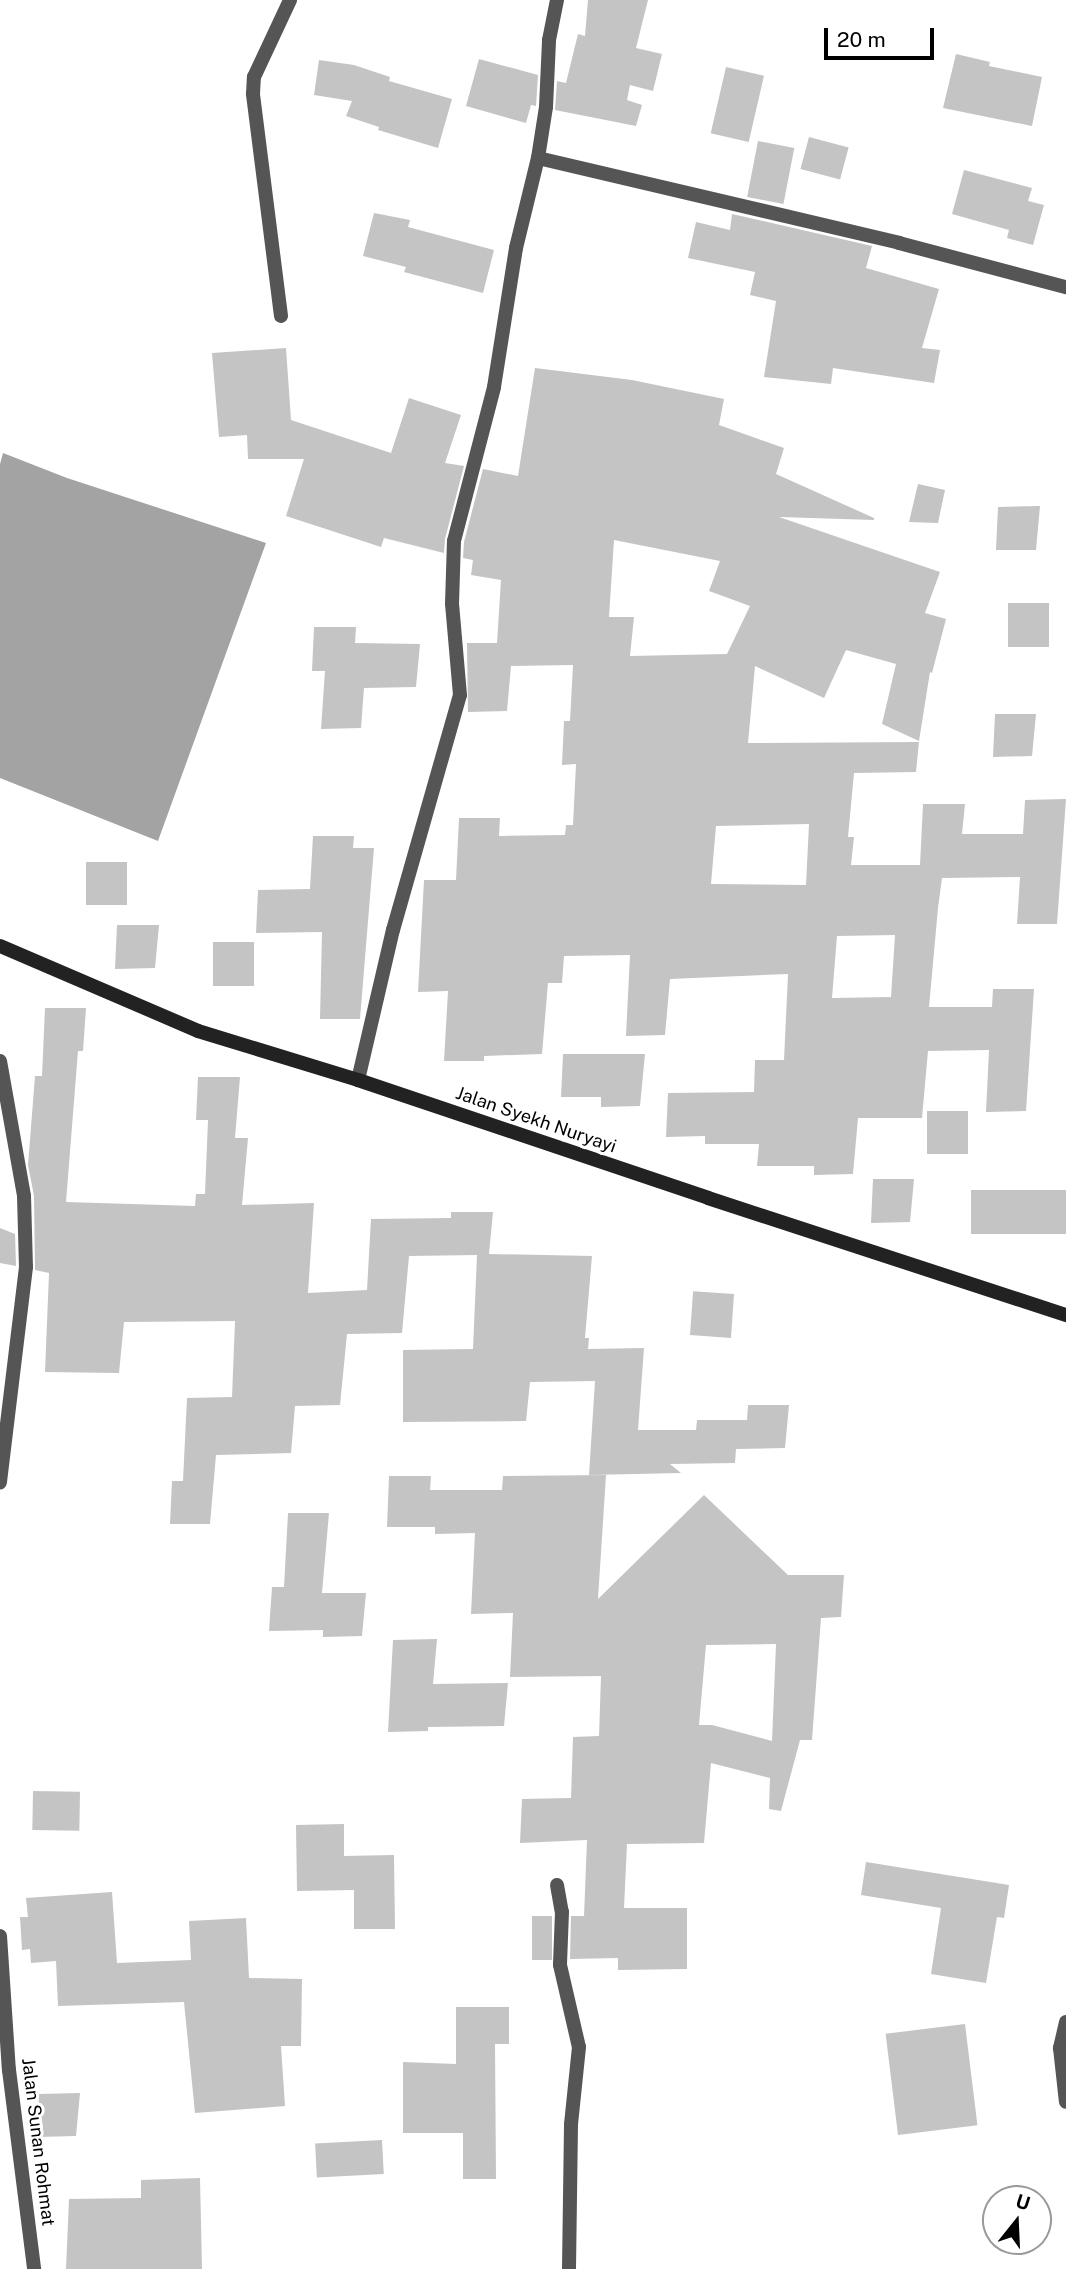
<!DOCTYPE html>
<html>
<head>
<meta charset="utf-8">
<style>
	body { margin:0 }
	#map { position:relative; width:1066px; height:2269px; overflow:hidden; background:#fff; font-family:"Public Sans",sans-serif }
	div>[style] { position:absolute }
	.water>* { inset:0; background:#a3a3a3 }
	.building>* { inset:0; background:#c4c4c4; transform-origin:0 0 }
	.street>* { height:14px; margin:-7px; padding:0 7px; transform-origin:7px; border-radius:7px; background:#555 }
	.secondary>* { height:14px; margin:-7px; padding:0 7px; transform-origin:7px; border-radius:7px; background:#222 }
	span { translate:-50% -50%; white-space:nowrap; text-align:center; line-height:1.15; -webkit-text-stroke:6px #fff; paint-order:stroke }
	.street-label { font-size:18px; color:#000 }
	.north { position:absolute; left:982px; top:2185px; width:70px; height:70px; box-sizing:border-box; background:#fff; border:2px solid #999; border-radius:50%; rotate:18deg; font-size:19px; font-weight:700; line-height:28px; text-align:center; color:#000 }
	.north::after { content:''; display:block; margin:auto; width:24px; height:32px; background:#000; clip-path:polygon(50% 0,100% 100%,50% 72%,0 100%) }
	.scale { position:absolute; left:824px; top:28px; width:110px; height:32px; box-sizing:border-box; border:4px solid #000; border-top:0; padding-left:9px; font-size:21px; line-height:24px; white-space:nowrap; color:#000; -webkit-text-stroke:5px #fff; paint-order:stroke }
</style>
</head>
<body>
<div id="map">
	<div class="water">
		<div style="clip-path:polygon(3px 453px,67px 478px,266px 543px,158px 841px,0 778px,0 464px)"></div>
	</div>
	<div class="building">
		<div style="clip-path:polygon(588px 0,648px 0,636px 48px,662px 54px,653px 91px,630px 85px,627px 100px,642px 105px,636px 126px,555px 110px,557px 81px,566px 83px,578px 34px,585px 36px)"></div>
		<div style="clip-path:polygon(956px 54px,990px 62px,989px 66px,1042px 77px,1032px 126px,943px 108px)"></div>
		<div style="clip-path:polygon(479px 59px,538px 75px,536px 106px,531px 105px,526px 123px,466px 106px)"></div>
		<div style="clip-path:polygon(319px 60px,354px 65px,390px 77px,389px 81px,452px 99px,438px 148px,378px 130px,379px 127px,346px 116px,352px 101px,314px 95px)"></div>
		<div style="left:726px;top:67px;width:39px;height:68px;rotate:13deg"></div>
		<div style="left:809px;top:137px;width:41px;height:33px;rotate:15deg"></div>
		<div style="left:758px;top:141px;width:37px;height:57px;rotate:11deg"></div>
		<div style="clip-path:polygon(964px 170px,1032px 188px,1028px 201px,1044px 205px,1033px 245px,1007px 238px,1009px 230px,952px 214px)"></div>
		<div style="clip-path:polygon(374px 213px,410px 220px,408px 227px,494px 250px,483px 293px,404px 272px,406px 267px,363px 256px)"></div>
		<div style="clip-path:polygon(732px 214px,872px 246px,866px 268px,939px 289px,922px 348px,940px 350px,934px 383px,833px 368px,831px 384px,764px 377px,776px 301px,750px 295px,755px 272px,688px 258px,696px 222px,730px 230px)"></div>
		<div style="clip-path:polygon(286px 348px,291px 420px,391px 453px,409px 398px,461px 415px,445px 463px,464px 466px,445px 539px,444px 553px,384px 538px,381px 547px,286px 516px,304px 459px,248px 459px,247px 435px,219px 437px,212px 353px)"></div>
		<div style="clip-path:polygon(evenodd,535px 368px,632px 380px,724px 399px,719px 425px,784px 448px,776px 474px,874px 518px,874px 520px,779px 517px,940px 572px,925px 613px,946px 619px,932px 673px,930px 672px,919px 741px,882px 724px,896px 664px,846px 650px,824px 698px,755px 666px,748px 743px,919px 742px,916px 772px,854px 773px,848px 837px,854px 837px,851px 865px,920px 865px,923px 804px,965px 804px,962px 834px,1023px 834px,1025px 800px,1066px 799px,1057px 924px,1017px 924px,1020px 877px,942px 878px,938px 908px,929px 1007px,992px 1007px,993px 989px,1034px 989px,1026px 1111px,986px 1112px,989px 1050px,928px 1051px,922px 1118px,858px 1118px,853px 1174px,814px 1175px,814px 1166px,757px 1166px,759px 1144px,705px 1144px,705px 1136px,666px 1137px,668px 1093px,754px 1092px,755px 1060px,784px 1060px,788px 974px,670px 979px,665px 1035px,626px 1036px,630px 955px,564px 956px,562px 983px,548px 983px,542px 1054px,484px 1056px,484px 1061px,444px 1061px,448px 991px,418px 992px,424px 880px,456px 880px,459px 818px,500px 818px,499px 836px,565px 835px,566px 825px,573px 825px,576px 764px,562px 765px,564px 721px,570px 721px,573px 665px,511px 666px,507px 711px,468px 712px,467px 643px,497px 643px,501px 580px,471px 575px,473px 560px,463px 558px,464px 542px,483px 469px,518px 476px,535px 368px,614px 540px,720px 561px,709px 591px,750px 606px,727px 654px,630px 656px,634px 617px,609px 617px,614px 540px,535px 368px,809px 824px,806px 885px,711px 884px,716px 826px,809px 824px,535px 368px,895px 935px,891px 997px,832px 998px,837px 936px,895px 935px)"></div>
		<div style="clip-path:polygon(918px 484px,945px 490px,938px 523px,909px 522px)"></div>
		<div style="clip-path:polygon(1040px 506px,1036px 550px,996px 550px,998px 507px)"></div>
		<div style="left:1008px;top:603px;width:41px;height:44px"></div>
		<div style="clip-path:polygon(314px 627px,356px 627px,355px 643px,420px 644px,416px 687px,364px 688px,361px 728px,321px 729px,325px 671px,312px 671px)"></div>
		<div style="clip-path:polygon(995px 714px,1036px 714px,1032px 756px,993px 757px)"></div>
		<div style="clip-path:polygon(313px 836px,354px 836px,353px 848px,374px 848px,360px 1019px,320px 1019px,322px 932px,256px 933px,258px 890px,310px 889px)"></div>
		<div style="left:86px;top:862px;width:41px;height:43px"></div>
		<div style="clip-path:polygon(117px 925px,159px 925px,155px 968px,115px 969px)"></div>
		<div style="left:213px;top:942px;width:41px;height:44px"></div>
		<div style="clip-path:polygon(45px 1008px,86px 1008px,83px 1051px,78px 1051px,66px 1202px,195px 1206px,196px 1194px,205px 1194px,208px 1120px,196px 1120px,198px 1077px,240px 1077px,235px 1138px,248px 1138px,242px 1205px,314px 1203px,308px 1293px,367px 1290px,371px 1219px,451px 1218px,451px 1212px,493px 1212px,489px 1254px,592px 1256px,585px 1338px,589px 1338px,588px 1349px,644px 1348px,638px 1430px,696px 1430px,697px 1420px,747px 1420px,748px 1405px,789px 1405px,785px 1448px,736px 1449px,735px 1463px,670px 1464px,681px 1473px,589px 1475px,595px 1381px,530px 1382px,526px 1421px,403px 1422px,403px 1350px,473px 1349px,477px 1255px,409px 1256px,402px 1333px,347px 1334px,340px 1405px,295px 1406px,291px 1453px,216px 1455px,210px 1524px,170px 1524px,172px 1481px,183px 1481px,187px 1398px,232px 1397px,235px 1321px,124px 1322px,119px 1373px,45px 1372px,49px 1273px,35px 1270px,34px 1196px,28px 1165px,35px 1076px,42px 1076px)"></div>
		<div style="clip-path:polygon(563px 1054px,645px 1054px,640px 1106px,601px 1107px,601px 1097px,561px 1097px)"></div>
		<div style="left:927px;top:1111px;width:41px;height:43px"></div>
		<div style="clip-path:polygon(873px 1179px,914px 1179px,910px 1222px,871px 1223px)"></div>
		<div style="left:1066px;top:1190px;width:44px;height:95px;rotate:90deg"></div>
		<div style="clip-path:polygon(0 1228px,15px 1234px,16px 1266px,0 1263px)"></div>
		<div style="left:734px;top:1294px;width:44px;height:41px;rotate:94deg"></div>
		<div style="clip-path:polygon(evenodd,606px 1475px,598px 1599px,704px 1495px,788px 1575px,844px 1575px,841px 1617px,821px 1618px,812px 1740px,800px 1740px,781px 1811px,769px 1809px,770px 1778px,711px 1763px,704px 1843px,627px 1844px,624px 1908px,687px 1908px,687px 1969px,618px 1970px,618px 1958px,570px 1959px,571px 1916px,584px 1916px,587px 1840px,520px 1843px,522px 1799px,571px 1798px,573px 1737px,599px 1736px,601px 1676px,510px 1677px,513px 1613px,471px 1614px,475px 1533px,435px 1534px,435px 1527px,387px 1527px,389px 1476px,431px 1476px,430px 1490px,502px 1490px,503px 1476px,606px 1475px,776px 1644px,772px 1741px,712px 1725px,699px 1725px,706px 1645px,776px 1644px)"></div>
		<div style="clip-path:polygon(288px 1513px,329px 1513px,322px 1593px,366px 1593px,362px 1636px,323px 1637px,323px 1630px,269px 1631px,272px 1587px,284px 1587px)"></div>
		<div style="clip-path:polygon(437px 1639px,433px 1684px,508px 1683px,504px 1726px,428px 1727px,428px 1731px,388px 1732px,393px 1640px)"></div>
		<div style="left:33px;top:1791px;width:47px;height:39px;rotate:1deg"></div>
		<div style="clip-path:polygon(344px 1824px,344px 1856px,394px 1855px,395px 1929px,354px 1929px,354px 1890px,297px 1891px,296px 1825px)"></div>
		<div style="clip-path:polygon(866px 1862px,1009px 1885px,1004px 1918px,997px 1917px,986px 1983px,931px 1974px,941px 1908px,861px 1895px)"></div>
		<div style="clip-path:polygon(112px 1892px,117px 1963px,191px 1960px,189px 1921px,246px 1918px,249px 1978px,302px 1979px,301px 2046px,281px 2046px,285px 2106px,195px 2113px,184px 2002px,58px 2006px,56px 1961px,31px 1963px,30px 1949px,22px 1950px,20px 1917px,28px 1917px,26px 1898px)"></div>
		<div style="left:532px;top:1916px;width:20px;height:44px"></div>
		<div style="clip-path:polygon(456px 2007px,509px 2007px,509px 2044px,495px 2044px,496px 2179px,463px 2179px,463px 2133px,403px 2133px,403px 2062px,456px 2064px)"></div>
		<div style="left:965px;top:2024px;width:102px;height:80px;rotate:83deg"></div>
		<div style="clip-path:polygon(80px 2093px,76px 2136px,37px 2137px,39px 2094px)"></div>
		<div style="left:382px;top:2140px;width:34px;height:67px;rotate:87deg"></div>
		<div style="clip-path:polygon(200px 2178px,202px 2269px,66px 2269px,69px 2199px,141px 2198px,141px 2180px)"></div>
	</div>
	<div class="street">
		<div style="left:538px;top:158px;width:371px;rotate:13.2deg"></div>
		<div style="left:899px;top:243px;width:173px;rotate:14.8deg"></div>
		<div style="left:281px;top:316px;width:224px;rotate:-97.2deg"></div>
		<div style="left:253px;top:94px;width:17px;rotate:-87deg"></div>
		<div style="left:254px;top:77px;width:85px;rotate:-64.9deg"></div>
		<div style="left:0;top:1061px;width:137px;rotate:79.9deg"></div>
		<div style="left:24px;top:1196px;width:71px;rotate:88.4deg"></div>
		<div style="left:26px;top:1267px;width:217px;rotate:96.9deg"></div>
		<div style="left:358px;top:1080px;width:154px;rotate:-76.9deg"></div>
		<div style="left:393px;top:930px;width:244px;rotate:-74.1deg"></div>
		<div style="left:460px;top:695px;width:91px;rotate:-95deg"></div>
		<div style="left:452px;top:604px;width:63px;rotate:-88.2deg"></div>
		<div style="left:454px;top:541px;width:159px;rotate:-75.4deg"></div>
		<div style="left:494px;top:387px;width:141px;rotate:-81deg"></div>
		<div style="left:516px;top:248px;width:93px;rotate:-76.3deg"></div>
		<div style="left:538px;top:158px;width:52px;rotate:-81.1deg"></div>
		<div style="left:546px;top:107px;width:67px;rotate:-87.4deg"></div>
		<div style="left:549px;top:40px;width:41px;rotate:-78.7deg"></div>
		<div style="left:557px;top:1885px;width:27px;rotate:80deg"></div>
		<div style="left:562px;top:1912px;width:53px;rotate:92.2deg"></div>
		<div style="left:560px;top:1965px;width:84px;rotate:77deg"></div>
		<div style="left:579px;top:2047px;width:78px;rotate:95.9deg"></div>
		<div style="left:571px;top:2125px;width:144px;rotate:90.8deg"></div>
		<div style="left:0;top:1936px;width:134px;rotate:86.2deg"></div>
		<div style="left:9px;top:2070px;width:201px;rotate:82.8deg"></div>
		<div style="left:1066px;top:2022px;width:27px;rotate:103deg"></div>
		<div style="left:1060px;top:2048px;width:54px;rotate:83.7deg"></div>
	</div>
	<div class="secondary">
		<div style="left:0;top:946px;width:215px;rotate:23.2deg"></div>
		<div style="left:198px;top:1031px;width:167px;rotate:17deg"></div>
		<div style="left:358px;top:1080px;width:369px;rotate:18.6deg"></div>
		<div style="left:708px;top:1198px;width:377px;rotate:18.1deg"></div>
	</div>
	<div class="street-label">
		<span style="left:536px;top:1120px;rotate:19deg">Jalan Syekh Nuryayi</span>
		<span style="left:38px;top:2142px;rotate:83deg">Jalan Sunan Rohmat</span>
	</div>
	<div class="north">U</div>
	<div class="scale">20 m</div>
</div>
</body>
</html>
